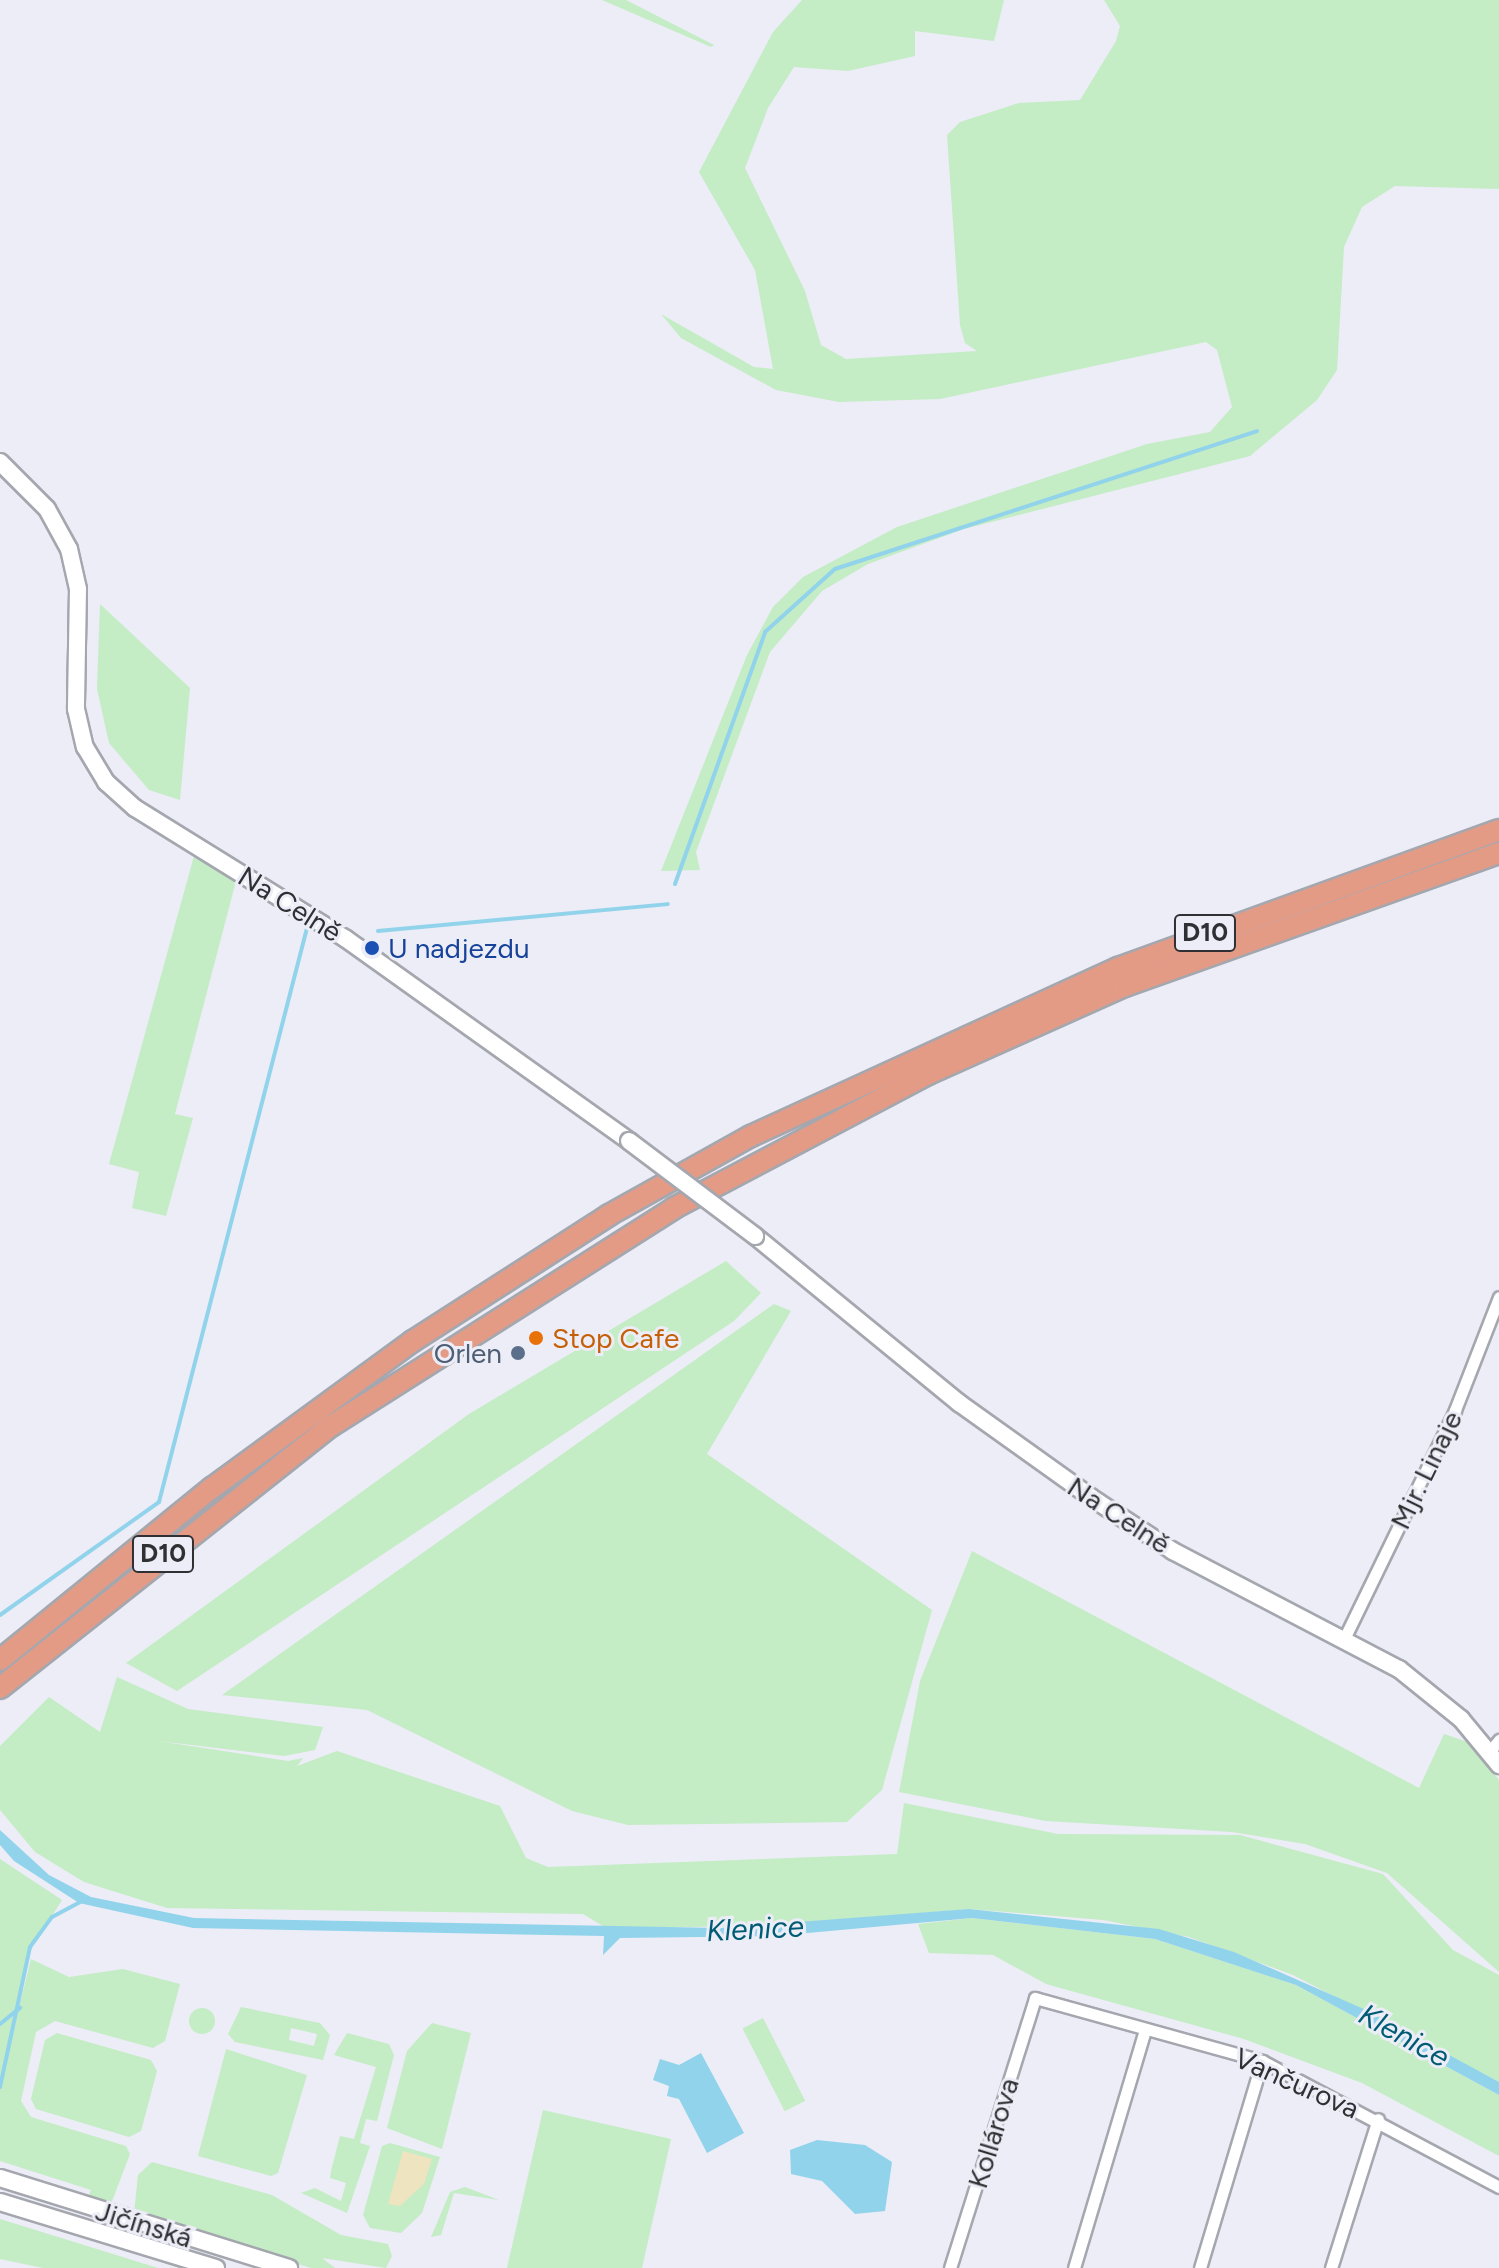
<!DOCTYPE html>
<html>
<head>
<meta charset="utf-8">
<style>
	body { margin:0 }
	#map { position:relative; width:1499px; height:2268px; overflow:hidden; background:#ecedf6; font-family:Figtree,sans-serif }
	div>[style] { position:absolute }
	.green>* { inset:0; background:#c4ecc5; transform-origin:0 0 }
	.round { border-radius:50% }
	.sand>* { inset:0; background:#eee4bf }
	.water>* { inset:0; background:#92d3ec }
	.stream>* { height:4px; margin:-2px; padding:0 2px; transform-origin:2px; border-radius:2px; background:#92d3ec }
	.roads { filter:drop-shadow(2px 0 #a5a7af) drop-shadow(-2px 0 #a5a7af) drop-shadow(0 2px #a5a7af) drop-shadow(0 -2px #a5a7af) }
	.street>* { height:11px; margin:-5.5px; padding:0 5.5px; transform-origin:5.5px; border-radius:5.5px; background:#fff }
	.secondary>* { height:16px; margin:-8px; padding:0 8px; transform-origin:8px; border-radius:8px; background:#fff }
	.highway>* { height:20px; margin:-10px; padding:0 10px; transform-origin:10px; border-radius:10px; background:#e49b86 }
	.bridges { filter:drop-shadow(2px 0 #a5a7af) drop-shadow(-2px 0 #a5a7af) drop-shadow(0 2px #a5a7af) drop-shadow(0 -2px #a5a7af) }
	.secondary-bridge>* { height:16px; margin:-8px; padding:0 8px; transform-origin:8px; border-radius:8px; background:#fff }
	.dots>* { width:22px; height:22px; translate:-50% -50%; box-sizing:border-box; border:4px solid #ecedf6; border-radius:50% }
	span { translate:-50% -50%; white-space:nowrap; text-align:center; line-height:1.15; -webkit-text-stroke:6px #ecedf6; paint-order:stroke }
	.shield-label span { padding:2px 6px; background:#ecedf6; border:2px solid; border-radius:6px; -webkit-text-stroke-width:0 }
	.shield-label { font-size:26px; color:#303034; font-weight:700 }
	.street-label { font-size:28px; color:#303034 }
	.transit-label { font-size:28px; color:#164399 }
	.left { translate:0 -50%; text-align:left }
	.food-label { font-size:28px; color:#c56008 }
	.service-label { font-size:28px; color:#4e5e75 }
	.right { translate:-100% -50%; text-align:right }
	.water-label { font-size:30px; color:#005c74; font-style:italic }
</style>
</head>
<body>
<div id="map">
	<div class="green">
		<div style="clip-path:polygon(602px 0,626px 0,714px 45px,711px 47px)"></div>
		<div style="clip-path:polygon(802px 0,1004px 0,994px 41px,915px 31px,915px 56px,848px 71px,794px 67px,768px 108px,745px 168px,805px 291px,821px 345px,846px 359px,977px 351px,965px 343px,960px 325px,947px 135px,960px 122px,1019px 103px,1080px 100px,1116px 41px,1120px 26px,1104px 0,1499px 0,1499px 189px,1395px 186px,1362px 207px,1344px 247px,1337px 370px,1317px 400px,1250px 456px,964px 529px,868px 564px,822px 591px,770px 652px,696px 852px,700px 870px,661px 871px,747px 655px,773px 607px,803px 577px,897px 527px,1147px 444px,1210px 432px,1232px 407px,1217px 350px,1206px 342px,940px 399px,839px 402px,776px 390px,681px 338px,661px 314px,754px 367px,773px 369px,755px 270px,699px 172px,773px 32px)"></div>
		<div style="clip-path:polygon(100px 604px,190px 688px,180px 800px,149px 790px,109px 743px,97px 689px)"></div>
		<div style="clip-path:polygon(194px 856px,236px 881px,175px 1114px,193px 1118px,166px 1216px,132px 1208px,139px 1172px,109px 1164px)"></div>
		<div style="clip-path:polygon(726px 1261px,761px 1293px,734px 1321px,177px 1691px,126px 1663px,469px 1414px)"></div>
		<div style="clip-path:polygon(774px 1304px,791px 1311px,707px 1454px,932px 1610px,882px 1790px,847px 1822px,628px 1825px,572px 1811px,367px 1710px,222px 1695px)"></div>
		<div style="clip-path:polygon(972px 1551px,1419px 1788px,1444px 1734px,1471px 1743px,1499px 1780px,1499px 1972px,1387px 1873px,1305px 1844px,1232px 1832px,1046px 1821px,899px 1792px,920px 1681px)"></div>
		<div style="clip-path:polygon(117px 1677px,188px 1709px,323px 1727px,315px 1750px,284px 1756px,158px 1741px,288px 1761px,303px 1758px,297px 1766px,337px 1751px,500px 1806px,526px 1858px,548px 1867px,897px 1854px,904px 1803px,1058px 1834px,1240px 1835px,1383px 1874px,1453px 1950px,1499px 1975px,1499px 2082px,1293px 1975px,1189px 1937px,1103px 1920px,969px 1909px,774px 1926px,606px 1928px,583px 1914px,167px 1908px,84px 1882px,35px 1852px,0 1810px,0 1746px,49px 1697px,100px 1732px)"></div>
		<div style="clip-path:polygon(0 1859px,62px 1900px,27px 1955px,6px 2059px,31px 1959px,69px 1977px,123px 1969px,180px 1984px,165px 2041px,153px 2048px,55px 2021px,36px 2032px,21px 2101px,31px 2117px,126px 2146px,130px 2154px,111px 2204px,10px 2173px,89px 2195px,91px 2190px,0 2161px)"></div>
		<div style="clip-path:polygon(972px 1918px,1155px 1939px,1296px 1985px,1499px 2095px,1499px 2156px,1362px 2083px,1244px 2039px,1046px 1984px,993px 1955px,929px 1953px,918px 1924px)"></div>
		<div style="clip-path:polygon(evenodd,241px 2007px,320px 2023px,330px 2035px,323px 2060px,235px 2042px,228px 2034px,241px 2007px,291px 2028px,317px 2034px,314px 2046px,289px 2040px,291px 2028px)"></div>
		<div class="round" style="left:189px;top:2008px;width:26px;height:26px"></div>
		<div style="left:763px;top:2018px;width:93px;height:23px;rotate:63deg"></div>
		<div style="clip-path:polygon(432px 2023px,471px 2033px,442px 2149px,387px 2128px,407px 2051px)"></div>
		<div style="clip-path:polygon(57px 2033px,151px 2060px,157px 2071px,141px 2131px,129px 2137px,36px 2109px,31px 2099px,45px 2040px)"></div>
		<div style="clip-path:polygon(347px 2033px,389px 2044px,394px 2055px,377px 2121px,366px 2119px,360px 2143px,370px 2146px,347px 2213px,301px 2193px,315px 2188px,341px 2201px,346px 2183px,330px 2178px,331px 2171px,340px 2136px,354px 2139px,376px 2067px,334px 2055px)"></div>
		<div style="clip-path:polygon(226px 2049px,307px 2075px,278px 2173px,271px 2176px,198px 2156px)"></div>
		<div style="clip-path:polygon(543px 2110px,671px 2139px,642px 2268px,507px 2268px)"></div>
		<div style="clip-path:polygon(390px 2143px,440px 2157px,422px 2213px,401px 2233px,370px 2228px,363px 2215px,382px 2146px)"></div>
		<div style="clip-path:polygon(152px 2162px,272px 2195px,341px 2235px,388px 2244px,392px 2256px,386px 2268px,322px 2258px,335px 2268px,311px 2268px,134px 2213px,138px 2175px)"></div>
		<div style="clip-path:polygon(465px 2187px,499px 2200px,454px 2193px,441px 2235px,431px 2237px,450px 2192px)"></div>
		<div style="clip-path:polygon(0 2210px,187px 2268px,179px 2268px)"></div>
		<div style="clip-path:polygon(0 2219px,158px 2268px,43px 2268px,0 2259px)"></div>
	</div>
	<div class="sand">
		<div style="clip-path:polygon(403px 2151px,432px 2159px,424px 2184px,400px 2206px,388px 2204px)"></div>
	</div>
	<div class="water">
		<div style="clip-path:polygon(0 1830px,49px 1875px,91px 1897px,194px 1918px,721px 1928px,969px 1909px,1159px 1929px,1234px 1952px,1366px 2010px,1499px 2082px,1499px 2095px,1296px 1985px,1155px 1939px,972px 1918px,775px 1936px,620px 1938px,603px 1955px,604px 1936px,193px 1928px,79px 1903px,14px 1861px,0 1845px)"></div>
		<div style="clip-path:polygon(701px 2053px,744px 2133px,707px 2153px,679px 2099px,667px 2096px,669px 2086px,653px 2080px,660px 2059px,679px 2065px)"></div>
		<div style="clip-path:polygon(817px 2140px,865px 2145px,892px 2162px,885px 2211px,855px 2214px,822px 2181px,791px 2174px,790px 2150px)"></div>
	</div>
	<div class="stream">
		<div style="left:675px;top:884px;width:268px;rotate:-70.3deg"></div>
		<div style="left:765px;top:632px;width:94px;rotate:-42deg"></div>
		<div style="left:835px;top:569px;width:444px;rotate:-18.1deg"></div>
		<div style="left:378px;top:931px;width:291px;rotate:-5.3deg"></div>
		<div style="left:0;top:1615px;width:195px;rotate:-35.4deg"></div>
		<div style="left:159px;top:1502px;width:593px;rotate:-75.54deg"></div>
		<div style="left:0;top:2024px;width:26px;rotate:-39deg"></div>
		<div style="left:0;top:2087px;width:143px;rotate:-77.9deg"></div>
		<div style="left:30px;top:1947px;width:37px;rotate:-54deg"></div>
		<div style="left:52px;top:1917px;width:32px;rotate:-28deg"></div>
	</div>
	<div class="roads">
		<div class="street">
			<div style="left:1344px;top:1639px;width:254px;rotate:-64.1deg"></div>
			<div style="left:1455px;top:1410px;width:121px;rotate:-68.7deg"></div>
			<div style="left:1489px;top:1752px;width:16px;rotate:-50deg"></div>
			<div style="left:950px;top:2268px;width:283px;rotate:-72.5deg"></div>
			<div style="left:1035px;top:1998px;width:236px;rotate:15.5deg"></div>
			<div style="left:1262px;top:2061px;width:268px;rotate:28deg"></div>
			<div style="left:1074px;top:2268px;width:248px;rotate:-73.4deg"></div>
			<div style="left:1200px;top:2268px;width:216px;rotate:-73.3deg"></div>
			<div style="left:1331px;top:2268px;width:156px;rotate:-72.5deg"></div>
		</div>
		<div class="secondary">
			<div style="left:0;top:462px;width:66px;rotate:45deg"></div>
			<div style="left:47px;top:509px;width:46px;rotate:61.2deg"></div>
			<div style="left:69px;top:549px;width:41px;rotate:77.3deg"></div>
			<div style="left:78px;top:589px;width:120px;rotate:91deg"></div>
			<div style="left:76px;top:709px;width:39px;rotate:77deg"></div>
			<div style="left:85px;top:747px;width:41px;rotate:59deg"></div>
			<div style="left:106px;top:782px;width:39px;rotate:42deg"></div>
			<div style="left:135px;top:808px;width:248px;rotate:31.8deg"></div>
			<div style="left:346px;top:939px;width:348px;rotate:35.5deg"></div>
			<div style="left:755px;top:1236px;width:264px;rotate:39.3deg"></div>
			<div style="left:959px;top:1403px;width:171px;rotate:35.5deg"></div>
			<div style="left:1098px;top:1502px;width:90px;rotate:33.2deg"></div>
			<div style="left:1173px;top:1551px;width:255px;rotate:27.6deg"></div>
			<div style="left:1399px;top:1669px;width:80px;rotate:38.9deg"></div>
			<div style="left:1461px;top:1719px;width:60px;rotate:50.4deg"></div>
			<div style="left:0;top:2178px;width:303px;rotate:17.3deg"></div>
			<div style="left:0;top:2202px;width:226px;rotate:17deg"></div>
		</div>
		<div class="highway">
			<div style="left:0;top:1660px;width:273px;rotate:-39.1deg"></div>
			<div style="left:212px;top:1488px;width:249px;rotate:-36.2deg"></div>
			<div style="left:413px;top:1341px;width:233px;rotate:-32.7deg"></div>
			<div style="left:609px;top:1215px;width:162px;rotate:-29.1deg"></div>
			<div style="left:751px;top:1136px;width:404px;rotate:-24.6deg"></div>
			<div style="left:1118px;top:968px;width:405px;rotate:-19.9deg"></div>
			<div style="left:0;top:1688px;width:422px;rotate:-38.4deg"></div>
			<div style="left:331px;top:1426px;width:406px;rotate:-32.4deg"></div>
			<div style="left:674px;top:1208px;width:287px;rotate:-27.8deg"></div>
			<div style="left:928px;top:1074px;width:216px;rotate:-24.1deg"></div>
			<div style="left:1125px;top:986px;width:397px;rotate:-19.6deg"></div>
		</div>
	</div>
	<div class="bridges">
		<div class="secondary-bridge">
			<div style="left:629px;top:1141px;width:158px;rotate:37deg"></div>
		</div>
	</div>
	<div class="dots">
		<div style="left:372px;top:948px;background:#1a4fb4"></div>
		<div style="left:536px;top:1338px;background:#e8710a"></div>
		<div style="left:518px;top:1353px;background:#5c6f8a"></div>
	</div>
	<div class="shield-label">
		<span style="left:1205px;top:933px">D10</span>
		<span style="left:163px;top:1554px">D10</span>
	</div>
	<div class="street-label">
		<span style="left:290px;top:904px;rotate:32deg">Na Celně</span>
		<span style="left:1426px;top:1470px;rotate:-64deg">Mjr. Linaje</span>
		<span style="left:1119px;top:1515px;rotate:33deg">Na Celně</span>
		<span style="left:1297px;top:2083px;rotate:24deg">Vančurova</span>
		<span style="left:993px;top:2133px;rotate:-73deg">Kollárova</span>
		<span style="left:144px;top:2224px;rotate:17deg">Jičínská</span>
	</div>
	<div class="transit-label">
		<span class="left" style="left:388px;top:948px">U nadjezdu</span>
	</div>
	<div class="food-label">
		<span class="left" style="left:552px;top:1338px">Stop Cafe</span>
	</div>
	<div class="service-label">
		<span class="right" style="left:502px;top:1353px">Orlen</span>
	</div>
	<div class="water-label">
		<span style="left:755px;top:1929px;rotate:-3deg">Klenice</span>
		<span style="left:1404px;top:2036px;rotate:29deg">Klenice</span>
	</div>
</div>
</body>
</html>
